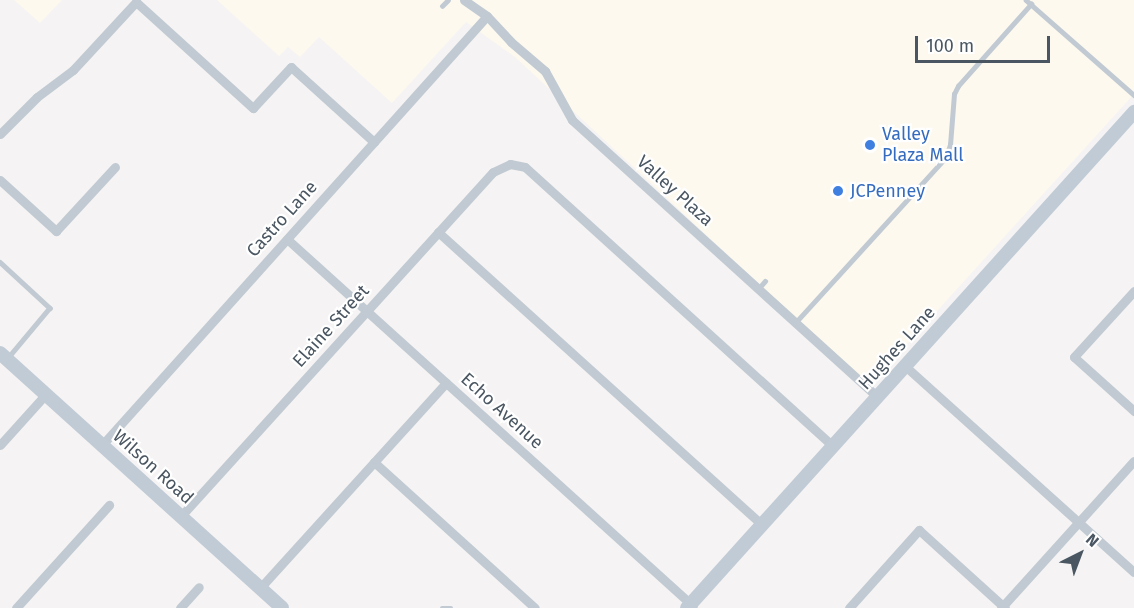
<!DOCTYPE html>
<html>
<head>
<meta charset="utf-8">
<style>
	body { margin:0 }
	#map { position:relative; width:1134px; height:608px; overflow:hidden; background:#f5f3f3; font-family:"Fira Sans",sans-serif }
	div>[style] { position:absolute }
	.commercial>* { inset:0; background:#fdf9ef }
	.lane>* { height:4.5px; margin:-2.25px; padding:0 2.25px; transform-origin:2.25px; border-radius:2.25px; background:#c1cad2 }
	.street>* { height:9px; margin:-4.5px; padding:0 4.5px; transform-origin:4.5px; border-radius:4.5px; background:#c1cad2 }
	.secondary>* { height:14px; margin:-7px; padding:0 7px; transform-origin:7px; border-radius:7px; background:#c1cbd6 }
	.dots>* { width:16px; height:16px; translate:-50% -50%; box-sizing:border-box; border:3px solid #fff; border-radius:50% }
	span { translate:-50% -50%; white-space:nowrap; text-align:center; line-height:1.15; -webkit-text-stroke:4.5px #fff; paint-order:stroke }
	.shop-label { font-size:18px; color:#366cbe }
	.left { translate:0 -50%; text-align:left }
	.street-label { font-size:18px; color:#4a5661 }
	.north { position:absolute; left:1050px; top:524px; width:60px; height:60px; -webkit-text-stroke:4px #fff; paint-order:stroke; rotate:42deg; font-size:16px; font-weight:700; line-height:24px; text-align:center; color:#4a5661 }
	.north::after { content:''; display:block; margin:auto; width:21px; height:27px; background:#4a5661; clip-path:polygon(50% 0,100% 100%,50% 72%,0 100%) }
	.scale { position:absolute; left:915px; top:36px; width:135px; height:27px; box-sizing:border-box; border:3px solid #4a5661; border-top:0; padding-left:8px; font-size:18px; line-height:21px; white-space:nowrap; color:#4a5661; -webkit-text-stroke:4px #fff; paint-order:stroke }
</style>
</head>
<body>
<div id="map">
	<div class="commercial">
		<div style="clip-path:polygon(14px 0,62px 0,40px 23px)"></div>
		<div style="clip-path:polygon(217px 0,1134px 0,1134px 94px,869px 386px,515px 57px,466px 22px,392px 103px,319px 37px,300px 57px,288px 47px,279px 56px)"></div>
	</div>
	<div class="lane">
		<div style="left:1026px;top:0;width:144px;rotate:41.3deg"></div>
		<div style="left:442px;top:6px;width:8px;rotate:-45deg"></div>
		<div style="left:0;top:262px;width:68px;rotate:42.6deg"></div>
		<div style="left:50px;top:308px;width:64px;rotate:129.9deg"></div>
		<div style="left:759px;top:288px;width:9px;rotate:-49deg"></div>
		<div style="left:796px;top:322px;width:223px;rotate:-47.7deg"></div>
		<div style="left:946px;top:157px;width:13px;rotate:-72deg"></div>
		<div style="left:950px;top:145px;width:51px;rotate:-85.5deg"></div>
		<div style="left:954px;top:94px;width:9px;rotate:-63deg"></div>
		<div style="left:958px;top:86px;width:110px;rotate:-48.3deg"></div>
		<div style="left:442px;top:608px;width:9px"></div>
	</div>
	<div class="street">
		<div style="left:464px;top:0;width:28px;rotate:35deg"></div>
		<div style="left:487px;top:16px;width:35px;rotate:47deg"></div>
		<div style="left:511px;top:42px;width:45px;rotate:40.5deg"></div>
		<div style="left:545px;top:71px;width:56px;rotate:61.1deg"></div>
		<div style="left:572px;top:120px;width:413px;rotate:42.2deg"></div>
		<div style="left:0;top:134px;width:52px;rotate:-45deg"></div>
		<div style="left:37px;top:97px;width:45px;rotate:-36.9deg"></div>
		<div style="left:73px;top:70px;width:93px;rotate:-47.2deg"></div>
		<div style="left:136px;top:2px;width:158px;rotate:42.2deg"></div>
		<div style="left:253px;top:108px;width:56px;rotate:-47.2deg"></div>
		<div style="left:291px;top:67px;width:112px;rotate:42.1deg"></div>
		<div style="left:0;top:180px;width:76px;rotate:42.3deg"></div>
		<div style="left:56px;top:231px;width:87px;rotate:-47.3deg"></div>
		<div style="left:438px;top:232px;width:437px;rotate:42.1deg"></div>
		<div style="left:287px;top:239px;width:547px;rotate:42.11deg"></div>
		<div style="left:1134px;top:291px;width:89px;rotate:132.3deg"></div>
		<div style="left:1074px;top:357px;width:81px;rotate:42deg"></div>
		<div style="left:905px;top:366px;width:308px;rotate:42deg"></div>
		<div style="left:0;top:445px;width:69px;rotate:-48deg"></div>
		<div style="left:102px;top:445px;width:576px;rotate:-48.09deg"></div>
		<div style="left:374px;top:462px;width:217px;rotate:42.2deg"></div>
		<div style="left:181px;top:516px;width:464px;rotate:-47.8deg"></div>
		<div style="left:493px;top:172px;width:19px;rotate:-25deg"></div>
		<div style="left:510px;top:164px;width:15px;rotate:11deg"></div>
		<div style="left:525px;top:167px;width:416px;rotate:42.2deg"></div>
		<div style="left:260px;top:588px;width:277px;rotate:-47.8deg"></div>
		<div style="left:16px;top:608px;width:139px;rotate:-47.9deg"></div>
		<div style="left:180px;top:608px;width:28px;rotate:-48deg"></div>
		<div style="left:849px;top:608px;width:105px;rotate:-48.1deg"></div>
		<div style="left:919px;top:530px;width:116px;rotate:42.2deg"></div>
		<div style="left:1001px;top:608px;width:198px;rotate:-47.9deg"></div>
	</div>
	<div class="secondary">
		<div style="left:0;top:353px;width:380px;rotate:42.1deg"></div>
		<div style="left:687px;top:608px;width:668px;rotate:-47.97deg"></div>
	</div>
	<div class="dots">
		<div style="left:870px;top:145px;background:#3f7fe0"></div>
		<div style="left:838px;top:191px;background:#3f7fe0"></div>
	</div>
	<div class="shop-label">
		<span class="left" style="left:882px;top:145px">Valley<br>Plaza Mall</span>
		<span class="left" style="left:850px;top:191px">JCPenney</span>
	</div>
	<div class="street-label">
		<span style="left:675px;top:191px;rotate:42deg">Valley Plaza</span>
		<span style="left:282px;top:219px;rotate:-48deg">Castro Lane</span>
		<span style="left:331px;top:326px;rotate:-48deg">Elaine Street</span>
		<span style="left:897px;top:348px;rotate:-48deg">Hughes Lane</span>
		<span style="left:502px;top:411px;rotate:42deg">Echo Avenue</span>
		<span style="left:153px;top:467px;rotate:42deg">Wilson Road</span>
	</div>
	<div class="north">N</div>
	<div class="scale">100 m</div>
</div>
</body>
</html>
